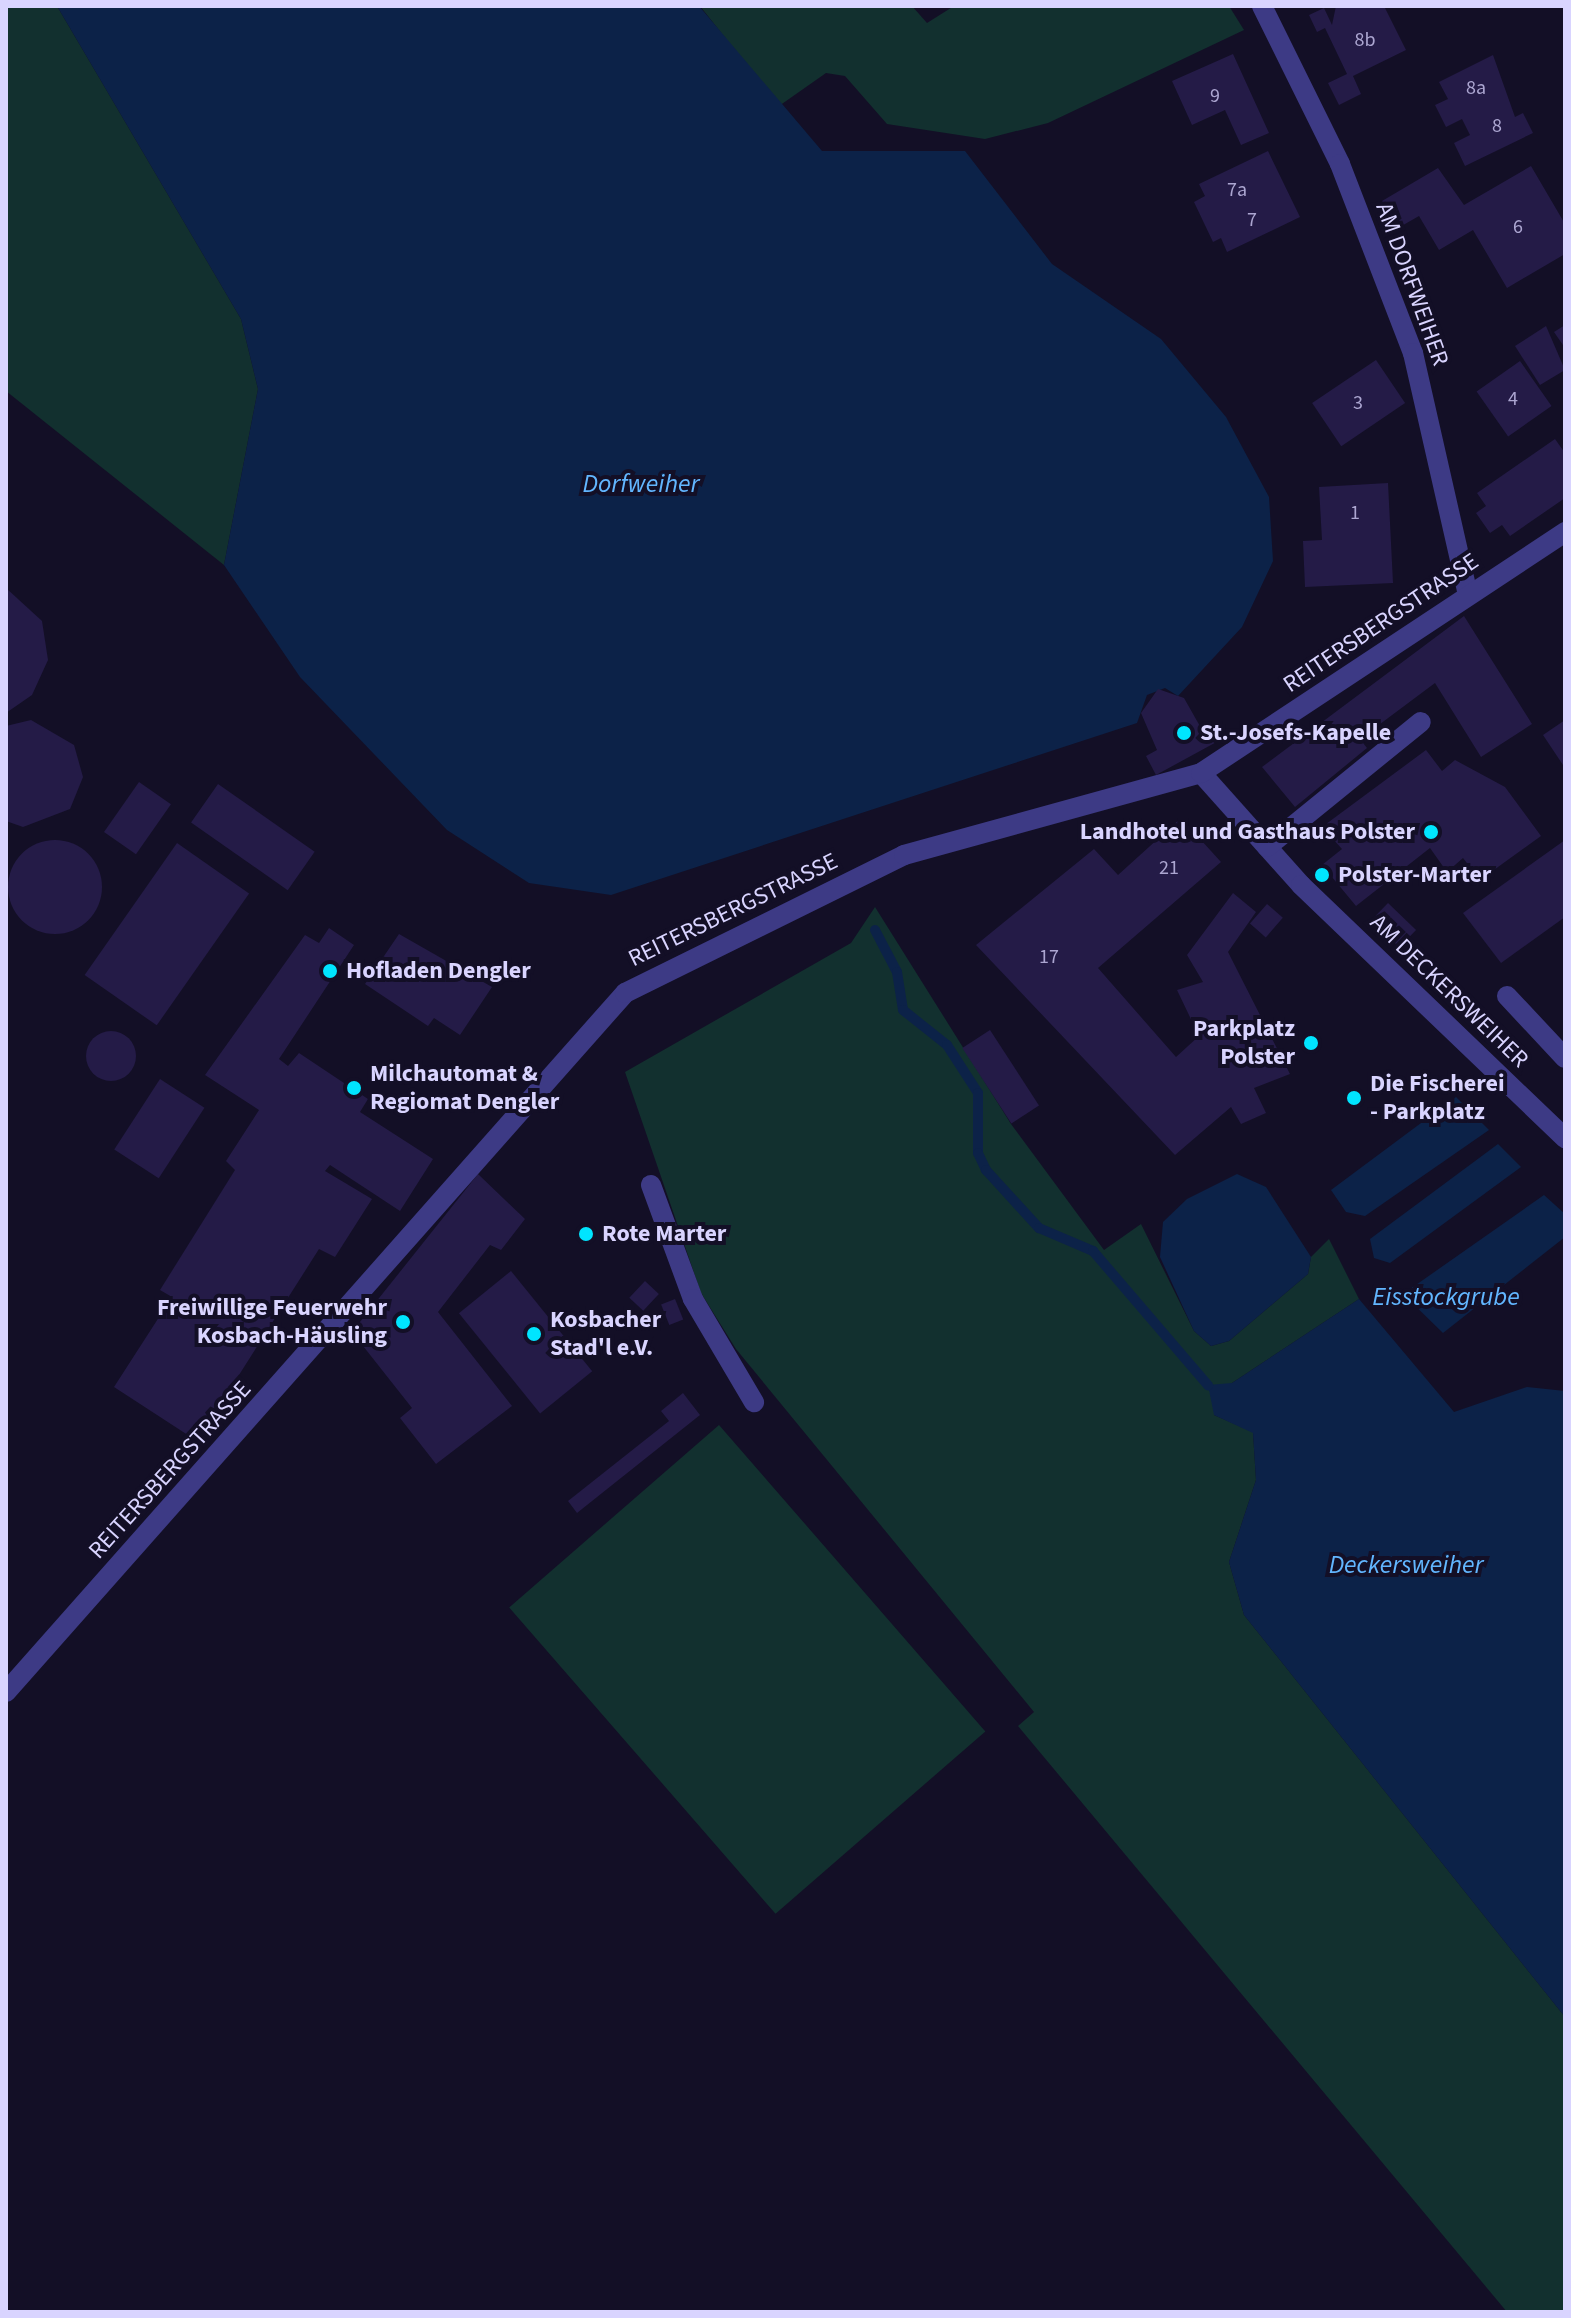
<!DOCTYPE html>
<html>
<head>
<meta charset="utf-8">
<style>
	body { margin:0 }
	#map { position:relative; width:1571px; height:2318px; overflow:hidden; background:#130f26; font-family:"Source Sans 3",sans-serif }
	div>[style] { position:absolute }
	.green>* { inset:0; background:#12302f; transform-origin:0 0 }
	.water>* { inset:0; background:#0c2248 }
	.stream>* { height:10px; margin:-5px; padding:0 5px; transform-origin:5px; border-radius:5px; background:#0c2248 }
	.building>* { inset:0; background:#241b47; transform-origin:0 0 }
	.round { border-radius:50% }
	.minor>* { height:20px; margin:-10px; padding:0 10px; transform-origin:10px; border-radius:10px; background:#3d3a85 }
	.dots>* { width:22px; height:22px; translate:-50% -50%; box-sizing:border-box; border:4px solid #130f26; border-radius:50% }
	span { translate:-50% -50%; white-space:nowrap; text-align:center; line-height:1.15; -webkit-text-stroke:8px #130f26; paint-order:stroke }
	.number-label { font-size:20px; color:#aca6d1 }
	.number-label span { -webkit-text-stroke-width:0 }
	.street-label { font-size:24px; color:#d9d4ff }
	.poi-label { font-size:24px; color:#d9d4ff; font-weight:700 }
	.left { translate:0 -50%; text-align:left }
	.right { translate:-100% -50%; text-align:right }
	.water-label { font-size:26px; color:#62b6ff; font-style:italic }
	.frame { position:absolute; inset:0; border:8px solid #d9d4ff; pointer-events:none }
</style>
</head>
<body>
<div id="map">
	<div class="green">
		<div style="clip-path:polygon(6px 6px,57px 6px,241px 319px,258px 389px,224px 565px,6px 391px)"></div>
		<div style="clip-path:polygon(700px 6px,912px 6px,927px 23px,954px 6px,1229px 6px,1244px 30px,1048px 123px,985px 139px,887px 124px,845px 76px,826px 73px,779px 106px)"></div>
		<div style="clip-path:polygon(875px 907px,1011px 1124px,1104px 1250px,1141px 1224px,1194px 1331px,1211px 1346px,1229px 1341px,1308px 1274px,1311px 1257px,1329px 1239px,1359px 1299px,1232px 1383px,1214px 1415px,1253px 1432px,1256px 1480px,1229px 1562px,1244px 1615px,1565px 2017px,1565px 2312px,1507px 2312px,1018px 1726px,1034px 1712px,736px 1349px,701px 1293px,625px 1072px,851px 943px)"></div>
		<div style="left:719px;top:1425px;width:406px;height:278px;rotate:49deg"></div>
	</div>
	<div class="water">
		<div style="clip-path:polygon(57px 6px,699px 6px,822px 151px,965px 151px,1052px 264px,1161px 339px,1226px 417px,1269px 497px,1273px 561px,1242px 627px,1178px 696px,1165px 688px,1147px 695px,1137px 723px,611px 895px,529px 883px,447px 830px,300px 677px,224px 565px,258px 389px,241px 319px)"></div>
		<div style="clip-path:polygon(1456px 1097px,1489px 1130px,1365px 1216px,1346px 1212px,1331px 1190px)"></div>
		<div style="clip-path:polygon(1498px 1144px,1521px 1167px,1390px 1263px,1374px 1258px,1370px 1239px)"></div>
		<div style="clip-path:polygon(1237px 1174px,1266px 1187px,1311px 1257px,1308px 1274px,1229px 1341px,1211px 1346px,1194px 1331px,1160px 1257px,1163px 1222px,1187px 1199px)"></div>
		<div style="clip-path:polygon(1544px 1195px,1565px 1214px,1565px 1237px,1443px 1333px,1403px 1294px)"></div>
		<div style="clip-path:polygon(1359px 1299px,1454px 1412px,1527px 1387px,1565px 1391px,1565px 2017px,1244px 1615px,1229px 1562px,1256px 1480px,1253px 1433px,1214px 1415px,1208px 1385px,1232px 1383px)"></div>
	</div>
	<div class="stream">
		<div style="left:875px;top:930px;width:47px;rotate:62.4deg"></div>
		<div style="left:897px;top:972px;width:38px;rotate:81deg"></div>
		<div style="left:903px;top:1010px;width:56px;rotate:38.5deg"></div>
		<div style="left:947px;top:1045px;width:57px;rotate:57.1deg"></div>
		<div style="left:978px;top:1093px;width:60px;rotate:90deg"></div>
		<div style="left:978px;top:1153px;width:19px;rotate:65deg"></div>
		<div style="left:986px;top:1170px;width:79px;rotate:47.6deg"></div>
		<div style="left:1039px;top:1228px;width:59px;rotate:23.1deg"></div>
		<div style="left:1093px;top:1251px;width:177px;rotate:49.4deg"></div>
	</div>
	<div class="building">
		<div style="clip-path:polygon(1336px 6px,1384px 6px,1406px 50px,1353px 76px,1361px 94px,1339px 105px,1328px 83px,1347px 74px,1325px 28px,1317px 32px,1309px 15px,1324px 8px,1332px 25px)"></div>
		<div style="clip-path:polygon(1233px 54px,1269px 133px,1241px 145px,1225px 110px,1192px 125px,1172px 81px)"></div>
		<div style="clip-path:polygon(1493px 55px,1515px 117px,1523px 113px,1533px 133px,1465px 166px,1454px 143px,1470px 135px,1462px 119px,1446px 127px,1435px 105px,1448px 99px,1439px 82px)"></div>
		<div style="clip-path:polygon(1268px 151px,1300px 217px,1227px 252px,1221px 238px,1213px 242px,1194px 202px,1205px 196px,1199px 184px)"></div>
		<div style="clip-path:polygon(1531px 166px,1565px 224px,1565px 254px,1507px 288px,1473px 230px,1439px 250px,1419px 216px,1398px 228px,1382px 201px,1438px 168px,1464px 205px)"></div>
		<div style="clip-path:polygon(1565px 325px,1565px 348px,1554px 332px)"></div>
		<div style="clip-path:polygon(1546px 326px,1565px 370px,1540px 385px,1515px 346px)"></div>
		<div style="left:1376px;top:360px;width:52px;height:77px;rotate:56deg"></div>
		<div style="left:1520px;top:361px;width:55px;height:53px;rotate:55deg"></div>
		<div style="clip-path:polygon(1555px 439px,1565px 453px,1565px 498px,1510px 536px,1502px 525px,1490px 533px,1476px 513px,1486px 506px,1477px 493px)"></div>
		<div style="clip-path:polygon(1388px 483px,1393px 583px,1305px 587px,1303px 541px,1322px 540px,1319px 487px)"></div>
		<div style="clip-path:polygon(6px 588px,42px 621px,48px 660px,32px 695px,6px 713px)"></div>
		<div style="clip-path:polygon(1464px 616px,1532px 724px,1481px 757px,1435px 683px,1360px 739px,1367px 748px,1295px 807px,1262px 767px)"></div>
		<div style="clip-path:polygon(1158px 689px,1184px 698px,1201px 728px,1213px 722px,1222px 739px,1156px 775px,1146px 756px,1157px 750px,1141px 713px)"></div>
		<div style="clip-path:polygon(31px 720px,74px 745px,83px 777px,70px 809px,23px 827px,6px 821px,6px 726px)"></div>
		<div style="clip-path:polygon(1565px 720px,1565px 768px,1543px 735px)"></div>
		<div style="clip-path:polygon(1426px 750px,1442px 771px,1455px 760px,1505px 787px,1541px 836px,1480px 880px,1463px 858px,1447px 872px,1430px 848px,1356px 906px,1322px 865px,1342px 849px,1322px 827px)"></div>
		<div style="left:139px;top:782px;width:39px;height:61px;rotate:35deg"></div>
		<div style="left:218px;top:784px;width:118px;height:47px;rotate:35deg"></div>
		<div style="clip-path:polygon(1181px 818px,1221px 862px,1098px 968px,1176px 1057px,1199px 1036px,1177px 990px,1203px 982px,1187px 955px,1233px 893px,1256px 912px,1228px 952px,1290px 1074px,1254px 1088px,1266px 1113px,1241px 1124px,1231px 1107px,1175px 1155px,976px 945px,1094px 849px,1118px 875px)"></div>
		<div style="clip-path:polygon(1565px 840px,1565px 917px,1501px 963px,1463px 913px)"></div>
		<div class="round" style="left:8px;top:840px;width:94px;height:94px"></div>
		<div style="left:177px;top:843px;width:88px;height:161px;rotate:35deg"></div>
		<div style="left:1388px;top:903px;width:39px;height:24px;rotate:44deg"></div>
		<div style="left:1267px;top:904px;width:21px;height:26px;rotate:41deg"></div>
		<div style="clip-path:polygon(329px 928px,354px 945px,279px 1059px,288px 1066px,299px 1053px,368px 1099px,360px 1112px,433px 1159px,400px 1211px,330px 1165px,325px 1171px,372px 1199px,335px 1257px,319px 1249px,197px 1441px,114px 1387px,172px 1297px,160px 1290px,235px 1170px,226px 1161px,259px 1110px,205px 1075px,305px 935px,319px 943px)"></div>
		<div style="clip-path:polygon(399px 934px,492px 987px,460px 1035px,434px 1018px,428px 1026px,365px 984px)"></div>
		<div style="left:990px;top:1030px;width:90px;height:33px;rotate:57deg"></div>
		<div class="round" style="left:86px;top:1031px;width:50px;height:50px"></div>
		<div style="left:160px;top:1079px;width:53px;height:84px;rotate:33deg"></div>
		<div style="clip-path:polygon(478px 1174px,525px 1219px,501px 1250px,490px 1245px,438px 1312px,512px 1406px,436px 1464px,400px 1418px,412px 1408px,352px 1332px)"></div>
		<div style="left:511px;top:1271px;width:129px;height:67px;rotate:51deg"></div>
		<div style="left:645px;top:1281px;width:19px;height:23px;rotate:43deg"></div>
		<div style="left:675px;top:1299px;width:22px;height:15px;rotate:68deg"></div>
		<div style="clip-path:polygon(683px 1393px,700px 1415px,577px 1513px,568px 1501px,669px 1421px,661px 1411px)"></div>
	</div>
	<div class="minor">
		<div style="left:1262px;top:6px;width:176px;rotate:63.7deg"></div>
		<div style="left:1340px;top:164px;width:203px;rotate:68.9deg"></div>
		<div style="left:1413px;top:353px;width:248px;rotate:77.2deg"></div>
		<div style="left:1201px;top:773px;width:150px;rotate:48.2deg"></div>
		<div style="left:1301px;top:885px;width:366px;rotate:43.8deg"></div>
		<div style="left:1267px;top:847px;width:198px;rotate:-39.1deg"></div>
		<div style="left:1507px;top:996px;width:85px;rotate:46.9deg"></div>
		<div style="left:651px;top:1185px;width:121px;rotate:69.8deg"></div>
		<div style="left:693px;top:1299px;width:120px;rotate:59.4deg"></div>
		<div style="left:6px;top:1692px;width:934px;rotate:-48.47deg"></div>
		<div style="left:625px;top:993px;width:311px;rotate:-26.3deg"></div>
		<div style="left:904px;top:855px;width:308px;rotate:-15.4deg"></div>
		<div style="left:1201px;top:773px;width:437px;rotate:-33.5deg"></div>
	</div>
	<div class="dots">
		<div style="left:1184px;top:733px;background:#00e5ff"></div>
		<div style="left:1431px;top:832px;background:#00e5ff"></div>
		<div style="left:1322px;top:875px;background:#00e5ff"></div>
		<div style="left:330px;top:971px;background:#00e5ff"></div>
		<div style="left:1311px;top:1043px;background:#00e5ff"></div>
		<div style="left:354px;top:1088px;background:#00e5ff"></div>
		<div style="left:1354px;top:1098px;background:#00e5ff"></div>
		<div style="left:586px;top:1234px;background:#00e5ff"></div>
		<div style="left:403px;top:1322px;background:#00e5ff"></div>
		<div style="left:534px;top:1334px;background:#00e5ff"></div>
	</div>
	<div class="number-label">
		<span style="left:1365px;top:40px">8b</span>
		<span style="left:1476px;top:88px">8a</span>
		<span style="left:1215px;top:96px">9</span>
		<span style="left:1497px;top:126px">8</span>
		<span style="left:1237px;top:190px">7a</span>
		<span style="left:1252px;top:220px">7</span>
		<span style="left:1518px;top:227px">6</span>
		<span style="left:1513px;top:399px">4</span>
		<span style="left:1358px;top:403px">3</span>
		<span style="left:1355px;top:513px">1</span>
		<span style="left:1169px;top:868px">21</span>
		<span style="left:1049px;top:957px">17</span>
	</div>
	<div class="street-label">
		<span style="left:1412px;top:284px;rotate:70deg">AM DORFWEIHER</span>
		<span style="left:1381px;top:623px;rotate:-34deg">REITERSBERGSTRASSE</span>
		<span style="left:733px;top:910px;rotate:-26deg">REITERSBERGSTRASSE</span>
		<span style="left:1449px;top:991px;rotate:44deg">AM DECKERSWEIHER</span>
		<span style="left:170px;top:1470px;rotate:-48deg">REITERSBERGSTRASSE</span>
	</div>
	<div class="poi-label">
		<span class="left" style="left:1200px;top:733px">St.-Josefs-Kapelle</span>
		<span class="right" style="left:1415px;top:832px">Landhotel und Gasthaus Polster</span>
		<span class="left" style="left:1338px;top:875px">Polster-Marter</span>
		<span class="left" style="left:346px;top:971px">Hofladen Dengler</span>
		<span class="right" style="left:1295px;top:1043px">Parkplatz<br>Polster</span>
		<span class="left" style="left:370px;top:1088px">Milchautomat &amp;<br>Regiomat Dengler</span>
		<span class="left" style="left:1370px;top:1098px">Die Fischerei<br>- Parkplatz</span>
		<span class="left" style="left:602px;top:1234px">Rote Marter</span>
		<span class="right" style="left:387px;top:1322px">Freiwillige Feuerwehr<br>Kosbach-Häusling</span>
		<span class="left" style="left:550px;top:1334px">Kosbacher<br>Stad'l e.V.</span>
	</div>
	<div class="water-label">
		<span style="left:641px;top:484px">Dorfweiher</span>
		<span style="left:1446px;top:1297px">Eisstockgrube</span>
		<span style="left:1406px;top:1565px">Deckersweiher</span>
	</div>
	<div class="frame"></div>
</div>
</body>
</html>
